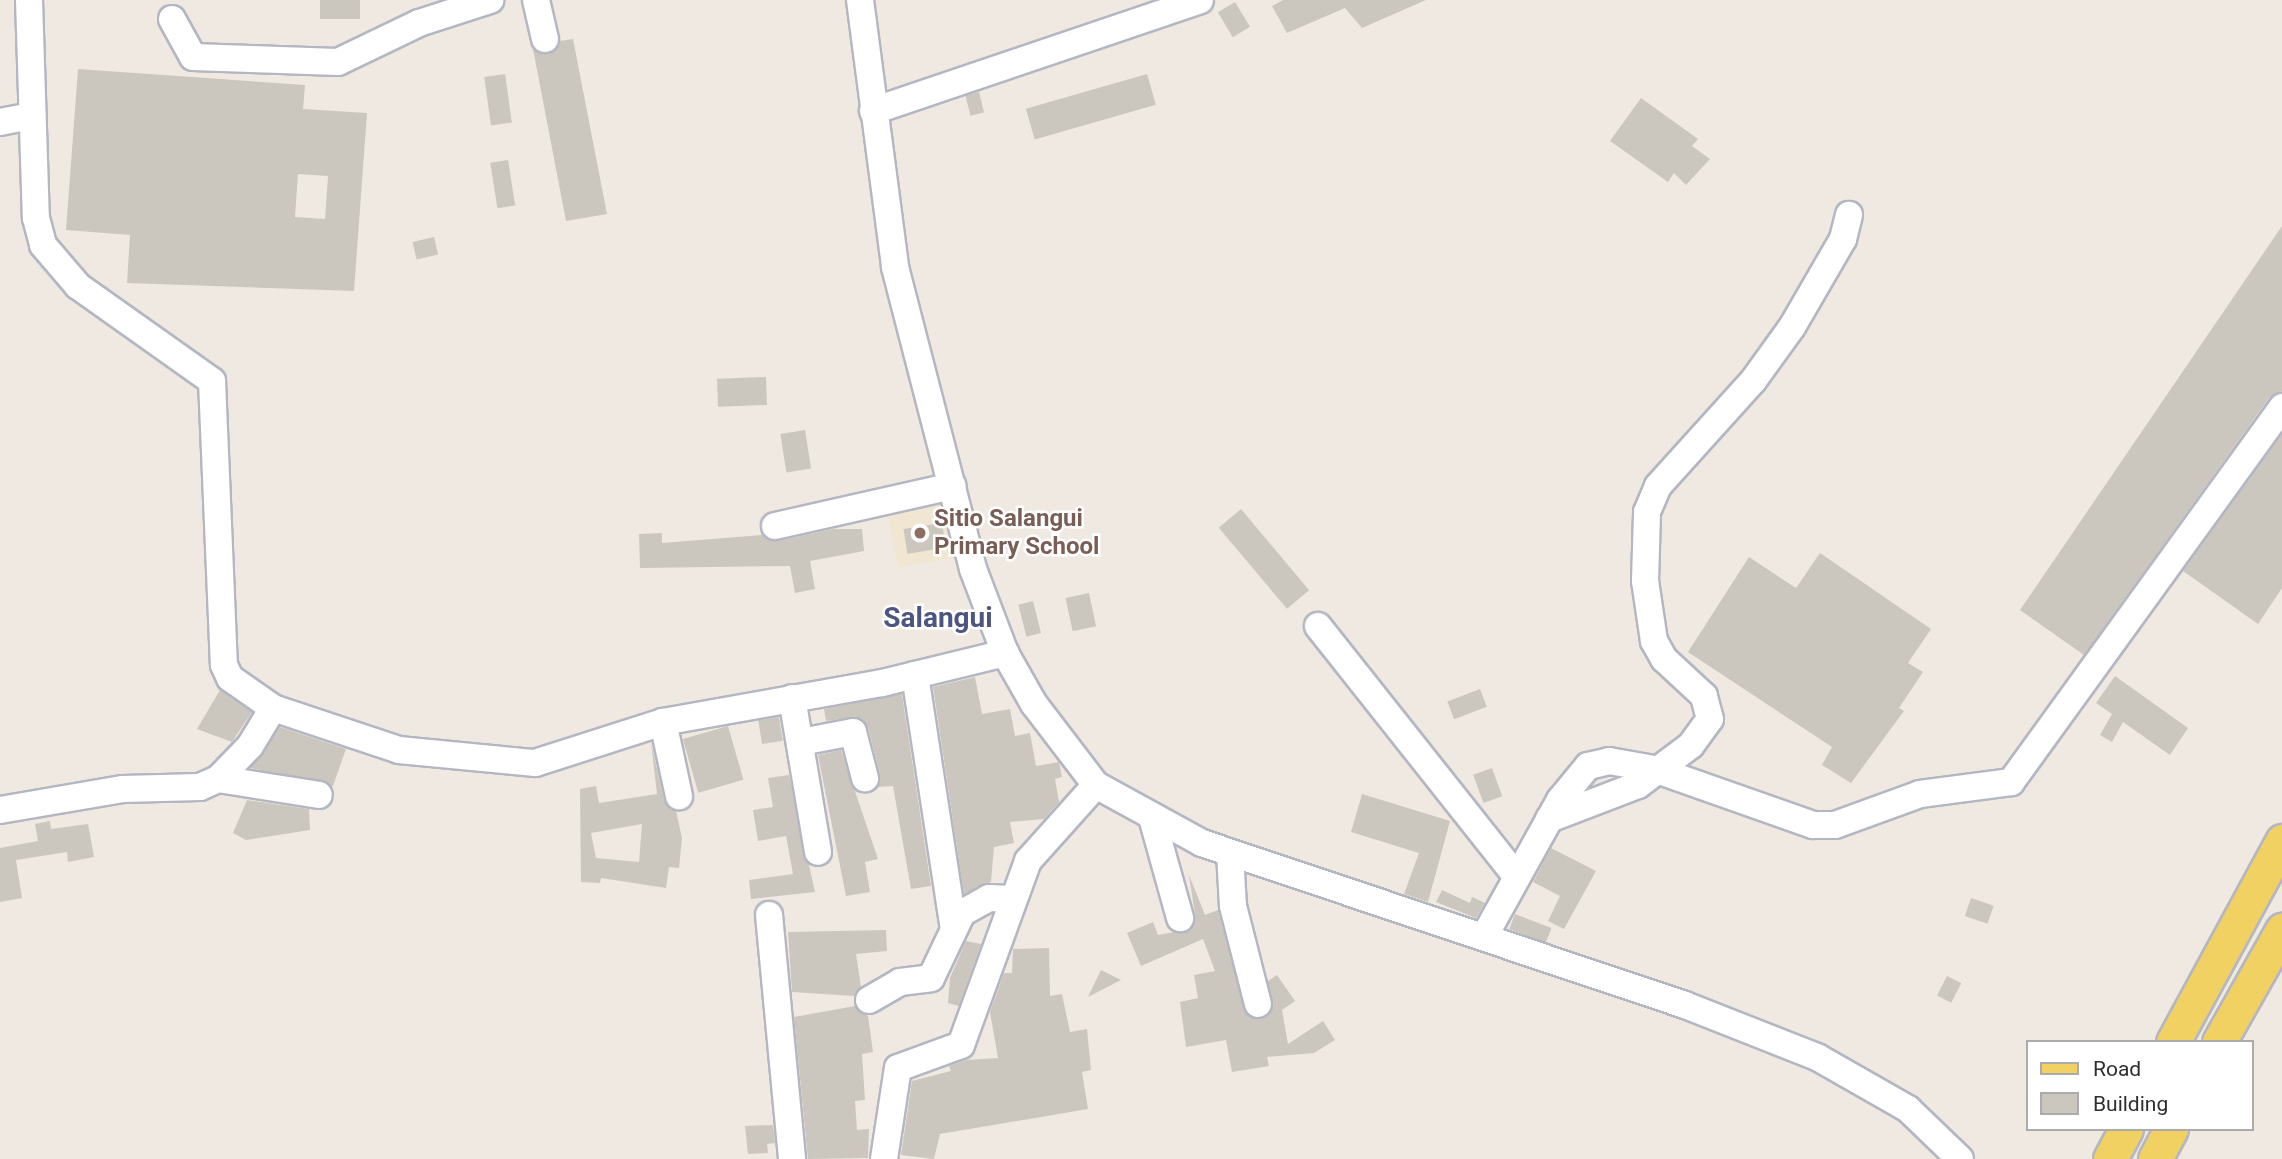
<!DOCTYPE html>
<html>
<head>
<meta charset="utf-8">
<style>
	body { margin:0 }
	#map { position:relative; width:2282px; height:1159px; overflow:hidden; background:#efe9e1; font-family:Roboto,sans-serif }
	div>[style] { position:absolute }
	.education>* { inset:0; background:#f0e6d1; transform-origin:0 0 }
	.building>* { inset:0; background:#cbc7bf; transform-origin:0 0 }
	.roads { filter:drop-shadow(2px 0 #b4b7c1) drop-shadow(-2px 0 #b4b7c1) drop-shadow(0 2px #b4b7c1) drop-shadow(0 -2px #b4b7c1) }
	.minor>* { height:26px; margin:-13px; padding:0 13px; transform-origin:13px; border-radius:13px; background:#fff }
	.major>* { height:33px; margin:-16.5px; padding:0 16.5px; transform-origin:16.5px; border-radius:16.5px; background:#f2d163 }
	.dots>* { width:19px; height:19px; translate:-50% -50%; box-sizing:border-box; border:4px solid #fff; border-radius:50% }
	span { translate:-50% -50%; white-space:nowrap; text-align:center; line-height:1.15; -webkit-text-stroke:5px #fff; paint-order:stroke }
	.education-label { font-size:24px; color:#785e54; font-weight:700 }
	.left { translate:0 -50%; text-align:left }
	.quarter-label { font-size:28px; color:#4d5680; font-weight:700 }
	.legend { position:absolute; left:2026px; top:1040px; width:228px; height:91px; box-sizing:border-box; background:#fff; border:2px solid #ababab; margin:0; padding:9px 12px; list-style:none; font-size:21px; color:#2e2e2e }
	.legend li { display:flex; align-items:center; gap:14px; height:35px }
	.legend b { width:35px; border:2px solid #ababab }
</style>
</head>
<body>
<div id="map">
	<div class="education">
		<div style="left:943px;top:496px;width:62px;height:58px;rotate:79deg"></div>
	</div>
	<div class="building">
		<div style="left:320px;top:0;width:40px;height:19px"></div>
		<div style="clip-path:polygon(1283px 0,1426px 0,1362px 28px,1345px 8px,1287px 33px,1272px 6px)"></div>
		<div style="left:1235px;top:2px;width:29px;height:20px;rotate:59deg"></div>
		<div style="clip-path:polygon(573px 39px,607px 214px,566px 221px,533px 49px,549px 54px,560px 41px)"></div>
		<div style="clip-path:polygon(evenodd,78px 69px,305px 85px,303px 109px,367px 113px,354px 291px,127px 283px,130px 235px,66px 230px,78px 69px,298px 174px,328px 176px,325px 219px,295px 217px,298px 174px)"></div>
		<div style="left:505px;top:74px;width:49px;height:21px;rotate:82deg"></div>
		<div style="left:1147px;top:74px;width:32px;height:126px;rotate:74deg"></div>
		<div style="left:979px;top:92px;width:21px;height:14px;rotate:76deg"></div>
		<div style="clip-path:polygon(1641px 98px,1698px 139px,1692px 146px,1710px 159px,1686px 185px,1674px 173px,1668px 182px,1610px 141px)"></div>
		<div style="left:508px;top:160px;width:46px;height:18px;rotate:81deg"></div>
		<div style="clip-path:polygon(2282px 226px,2282px 391px,2269px 398px,2084px 655px,2020px 610px)"></div>
		<div style="left:434px;top:237px;width:18px;height:22px;rotate:77deg"></div>
		<div style="left:766px;top:377px;width:28px;height:49px;rotate:88deg"></div>
		<div style="left:805px;top:430px;width:39px;height:25px;rotate:81deg"></div>
		<div style="clip-path:polygon(2282px 434px,2282px 588px,2258px 624px,2183px 571px)"></div>
		<div style="left:1241px;top:509px;width:106px;height:29px;rotate:50deg"></div>
		<div style="left:942px;top:523px;width:25px;height:39px;rotate:81deg"></div>
		<div style="clip-path:polygon(833px 529px,862px 529px,864px 551px,810px 561px,815px 589px,795px 593px,790px 566px,640px 568px,639px 534px,662px 533px,662px 543px,762px 535px,778px 541px)"></div>
		<div style="clip-path:polygon(1820px 553px,1931px 629px,1908px 663px,1923px 672px,1899px 708px,1904px 711px,1851px 783px,1822px 765px,1832px 747px,1688px 652px,1749px 557px,1796px 588px)"></div>
		<div style="left:1089px;top:593px;width:34px;height:24px;rotate:78deg"></div>
		<div style="left:1033px;top:601px;width:33px;height:15px;rotate:76deg"></div>
		<div style="clip-path:polygon(2115px 676px,2188px 728px,2170px 755px,2123px 722px,2112px 742px,2100px 735px,2112px 714px,2096px 703px)"></div>
		<div style="clip-path:polygon(975px 677px,982px 714px,1010px 709px,1015px 736px,1030px 733px,1036px 766px,1059px 762px,1062px 777px,1055px 779px,1059px 802px,1044px 819px,1010px 822px,1014px 843px,994px 847px,991px 882px,964px 894px,933px 687px)"></div>
		<div style="left:1480px;top:689px;width:19px;height:35px;rotate:69deg"></div>
		<div style="clip-path:polygon(220px 690px,252px 712px,232px 742px,197px 729px)"></div>
		<div style="clip-path:polygon(902px 694px,931px 886px,911px 889px,893px 786px,877px 787px,880px 774px,868px 727px,857px 717px,826px 721px,824px 709px)"></div>
		<div style="left:779px;top:717px;width:24px;height:21px;rotate:81deg"></div>
		<div style="left:728px;top:726px;width:56px;height:47px;rotate:74deg"></div>
		<div style="clip-path:polygon(280px 727px,346px 749px,333px 786px,250px 768px)"></div>
		<div style="clip-path:polygon(evenodd,651px 742px,664px 799px,676px 811px,682px 838px,679px 868px,669px 867px,666px 888px,601px 878px,600px 883px,581px 882px,580px 789px,596px 786px,599px 803px,657px 794px,651px 742px,642px 824px,639px 862px,596px 858px,591px 833px,642px 824px)"></div>
		<div style="clip-path:polygon(841px 750px,878px 859px,865px 862px,870px 892px,846px 896px,818px 755px)"></div>
		<div style="left:1492px;top:768px;width:30px;height:20px;rotate:70deg"></div>
		<div style="clip-path:polygon(789px 775px,815px 892px,751px 899px,749px 880px,793px 874px,786px 836px,758px 841px,753px 810px,773px 807px,768px 778px)"></div>
		<div style="clip-path:polygon(1362px 794px,1450px 821px,1428px 902px,1404px 894px,1419px 853px,1351px 832px)"></div>
		<div style="clip-path:polygon(247px 800px,309px 809px,310px 830px,246px 840px,233px 833px)"></div>
		<div style="clip-path:polygon(50px 821px,51px 829px,88px 824px,94px 857px,68px 862px,67px 852px,16px 860px,22px 898px,0 902px,0 848px,38px 841px,35px 824px)"></div>
		<div style="clip-path:polygon(1551px 848px,1596px 871px,1564px 929px,1548px 921px,1560px 896px,1533px 882px)"></div>
		<div style="clip-path:polygon(1189px 875px,1205px 915px,1218px 910px,1246px 1014px,1269px 1015px,1268px 981px,1277px 975px,1295px 1001px,1282px 1010px,1288px 1044px,1323px 1021px,1335px 1040px,1314px 1053px,1267px 1057px,1269px 1066px,1232px 1072px,1226px 1040px,1186px 1047px,1180px 1002px,1198px 998px,1194px 975px,1215px 971px,1203px 939px,1141px 966px,1127px 933px,1153px 922px,1158px 935px,1191px 929px,1195px 914px)"></div>
		<div style="clip-path:polygon(1442px 890px,1470px 903px,1472px 897px,1485px 903px,1476px 918px,1436px 902px)"></div>
		<div style="left:1971px;top:898px;width:24px;height:19px;rotate:19deg"></div>
		<div style="left:1515px;top:914px;width:39px;height:16px;rotate:21deg"></div>
		<div style="clip-path:polygon(886px 930px,887px 951px,856px 954px,861px 987px,854px 996px,792px 992px,788px 932px)"></div>
		<div style="clip-path:polygon(966px 941px,981px 944px,959px 1006px,948px 1003px,950px 978px)"></div>
		<div style="clip-path:polygon(1049px 948px,1050px 996px,1062px 994px,1070px 1032px,1087px 1029px,1091px 1070px,1082px 1072px,1088px 1109px,940px 1134px,934px 1159px,901px 1155px,912px 1081px,951px 1071px,949px 1066px,966px 1060px,998px 1058px,990px 1012px,1004px 973px,1012px 973px,1013px 949px)"></div>
		<div style="clip-path:polygon(1101px 970px,1121px 980px,1088px 997px)"></div>
		<div style="left:1947px;top:976px;width:16px;height:22px;rotate:27deg"></div>
		<div style="clip-path:polygon(855px 1006px,868px 1016px,873px 1052px,862px 1054px,865px 1100px,855px 1101px,857px 1130px,869px 1129px,868px 1158px,808px 1159px,794px 1017px)"></div>
		<div style="clip-path:polygon(773px 1125px,775px 1143px,767px 1144px,768px 1153px,748px 1154px,745px 1126px)"></div>
	</div>
	<div class="roads">
		<div class="minor">
			<div style="left:29px;top:0;width:218px;rotate:88.2deg"></div>
			<div style="left:36px;top:218px;width:28px;rotate:75deg"></div>
			<div style="left:43px;top:245px;width:54px;rotate:49.5deg"></div>
			<div style="left:78px;top:286px;width:164px;rotate:35.3deg"></div>
			<div style="left:212px;top:381px;width:284px;rotate:87.6deg"></div>
			<div style="left:224px;top:665px;width:14px;rotate:65deg"></div>
			<div style="left:230px;top:678px;width:52px;rotate:34.9deg"></div>
			<div style="left:536px;top:0;width:40px;rotate:77deg"></div>
			<div style="left:860px;top:0;width:269px;rotate:82.5deg"></div>
			<div style="left:895px;top:267px;width:312px;rotate:75.5deg"></div>
			<div style="left:973px;top:569px;width:90px;rotate:69.1deg"></div>
			<div style="left:1005px;top:653px;width:59px;rotate:60.4deg"></div>
			<div style="left:1034px;top:704px;width:102px;rotate:52.6deg"></div>
			<div style="left:1096px;top:785px;width:121px;rotate:28.7deg"></div>
			<div style="left:1202px;top:843px;width:509px;rotate:18.54deg"></div>
			<div style="left:1685px;top:1005px;width:142px;rotate:21.5deg"></div>
			<div style="left:1817px;top:1057px;width:105px;rotate:29.7deg"></div>
			<div style="left:1908px;top:1109px;width:72px;rotate:43.9deg"></div>
			<div style="left:172px;top:19px;width:43px;rotate:61.1deg"></div>
			<div style="left:193px;top:57px;width:145px;rotate:2deg"></div>
			<div style="left:338px;top:62px;width:90px;rotate:-25.7deg"></div>
			<div style="left:419px;top:23px;width:75px;rotate:-17.9deg"></div>
			<div style="left:873px;top:111px;width:345px;rotate:-18.7deg"></div>
			<div style="left:0;top:122px;width:33px;rotate:-11deg"></div>
			<div style="left:775px;top:526px;width:182px;rotate:-12.7deg"></div>
			<div style="left:1318px;top:626px;width:319px;rotate:51.6deg"></div>
			<div style="left:915px;top:675px;width:252px;rotate:81.3deg"></div>
			<div style="left:792px;top:698px;width:156px;rotate:80.4deg"></div>
			<div style="left:663px;top:722px;width:76px;rotate:77.8deg"></div>
			<div style="left:801px;top:742px;width:53px;rotate:-10.9deg"></div>
			<div style="left:853px;top:732px;width:48px;rotate:75.4deg"></div>
			<div style="left:218px;top:779px;width:102px;rotate:9deg"></div>
			<div style="left:0;top:810px;width:125px;rotate:-9.7deg"></div>
			<div style="left:123px;top:789px;width:77px;rotate:-1.5deg"></div>
			<div style="left:200px;top:787px;width:20px;rotate:-24deg"></div>
			<div style="left:218px;top:779px;width:46px;rotate:-45.9deg"></div>
			<div style="left:250px;top:746px;width:44px;rotate:-58.8deg"></div>
			<div style="left:273px;top:708px;width:133px;rotate:18.4deg"></div>
			<div style="left:399px;top:750px;width:137px;rotate:5.5deg"></div>
			<div style="left:535px;top:763px;width:134px;rotate:-17.8deg"></div>
			<div style="left:663px;top:722px;width:222px;rotate:-10.1deg"></div>
			<div style="left:882px;top:683px;width:127px;rotate:-13.7deg"></div>
			<div style="left:1549px;top:819px;width:95px;rotate:-20.9deg"></div>
			<div style="left:1638px;top:785px;width:66px;rotate:-37deg"></div>
			<div style="left:1691px;top:745px;width:32px;rotate:-54deg"></div>
			<div style="left:1710px;top:719px;width:24px;rotate:-105deg"></div>
			<div style="left:1704px;top:696px;width:54px;rotate:-137.2deg"></div>
			<div style="left:1664px;top:659px;width:21px;rotate:-119deg"></div>
			<div style="left:1654px;top:641px;width:61px;rotate:-98.5deg"></div>
			<div style="left:1645px;top:581px;width:69px;rotate:-88.3deg"></div>
			<div style="left:1647px;top:512px;width:28px;rotate:-67deg"></div>
			<div style="left:1658px;top:486px;width:142px;rotate:-47.9deg"></div>
			<div style="left:1753px;top:381px;width:67px;rotate:-54.2deg"></div>
			<div style="left:1792px;top:327px;width:102px;rotate:-59.9deg"></div>
			<div style="left:1843px;top:239px;width:25px;rotate:-76deg"></div>
			<div style="left:1153px;top:821px;width:101px;rotate:74.4deg"></div>
			<div style="left:1230px;top:853px;width:53px;rotate:86.8deg"></div>
			<div style="left:1233px;top:906px;width:101px;rotate:75.7deg"></div>
			<div style="left:769px;top:915px;width:245px;rotate:84.6deg"></div>
			<div style="left:1484px;top:937px;width:157px;rotate:-61deg"></div>
			<div style="left:1560px;top:800px;width:44px;rotate:-50.5deg"></div>
			<div style="left:1588px;top:766px;width:22px;rotate:-13deg"></div>
			<div style="left:1609px;top:761px;width:46px;rotate:10.1deg"></div>
			<div style="left:1654px;top:769px;width:169px;rotate:19.4deg"></div>
			<div style="left:1813px;top:825px;width:22px"></div>
			<div style="left:1835px;top:825px;width:90px;rotate:-20deg"></div>
			<div style="left:1920px;top:794px;width:92px;rotate:-7.5deg"></div>
			<div style="left:2011px;top:782px;width:463px;rotate:-54.1deg"></div>
			<div style="left:869px;top:1000px;width:36px;rotate:-30deg"></div>
			<div style="left:900px;top:982px;width:31px;rotate:-7deg"></div>
			<div style="left:931px;top:978px;width:72px;rotate:-64.5deg"></div>
			<div style="left:962px;top:913px;width:31px;rotate:-29deg"></div>
			<div style="left:989px;top:898px;width:21px;rotate:3deg"></div>
			<div style="left:884px;top:1159px;width:92px;rotate:-81.3deg"></div>
			<div style="left:898px;top:1068px;width:67px;rotate:-20.1deg"></div>
			<div style="left:961px;top:1045px;width:196px;rotate:-70deg"></div>
			<div style="left:1028px;top:861px;width:102px;rotate:-48.2deg"></div>
		</div>
		<div class="major">
			<div style="left:2173px;top:1042px;width:229px;rotate:-61.5deg"></div>
			<div style="left:2219px;top:1042px;width:129px;rotate:-60.6deg"></div>
			<div style="left:2110px;top:1159px;width:34px;rotate:-62deg"></div>
			<div style="left:2155px;top:1159px;width:34px;rotate:-62deg"></div>
		</div>
	</div>
	<div class="dots">
		<div style="left:920px;top:533px;background:#8d6e63"></div>
	</div>
	<div class="education-label">
		<span class="left" style="left:934px;top:533px">Sitio Salangui<br>Primary School</span>
	</div>
	<div class="quarter-label">
		<span style="left:938px;top:618px">Salangui</span>
	</div>
	<ul class="legend">
	<li><b style="height:9px;background:#f2d163"></b>Road</li>
	<li><b style="height:19px;background:#cbc7bf"></b>Building</li>
	</ul>
</div>
</body>
</html>
